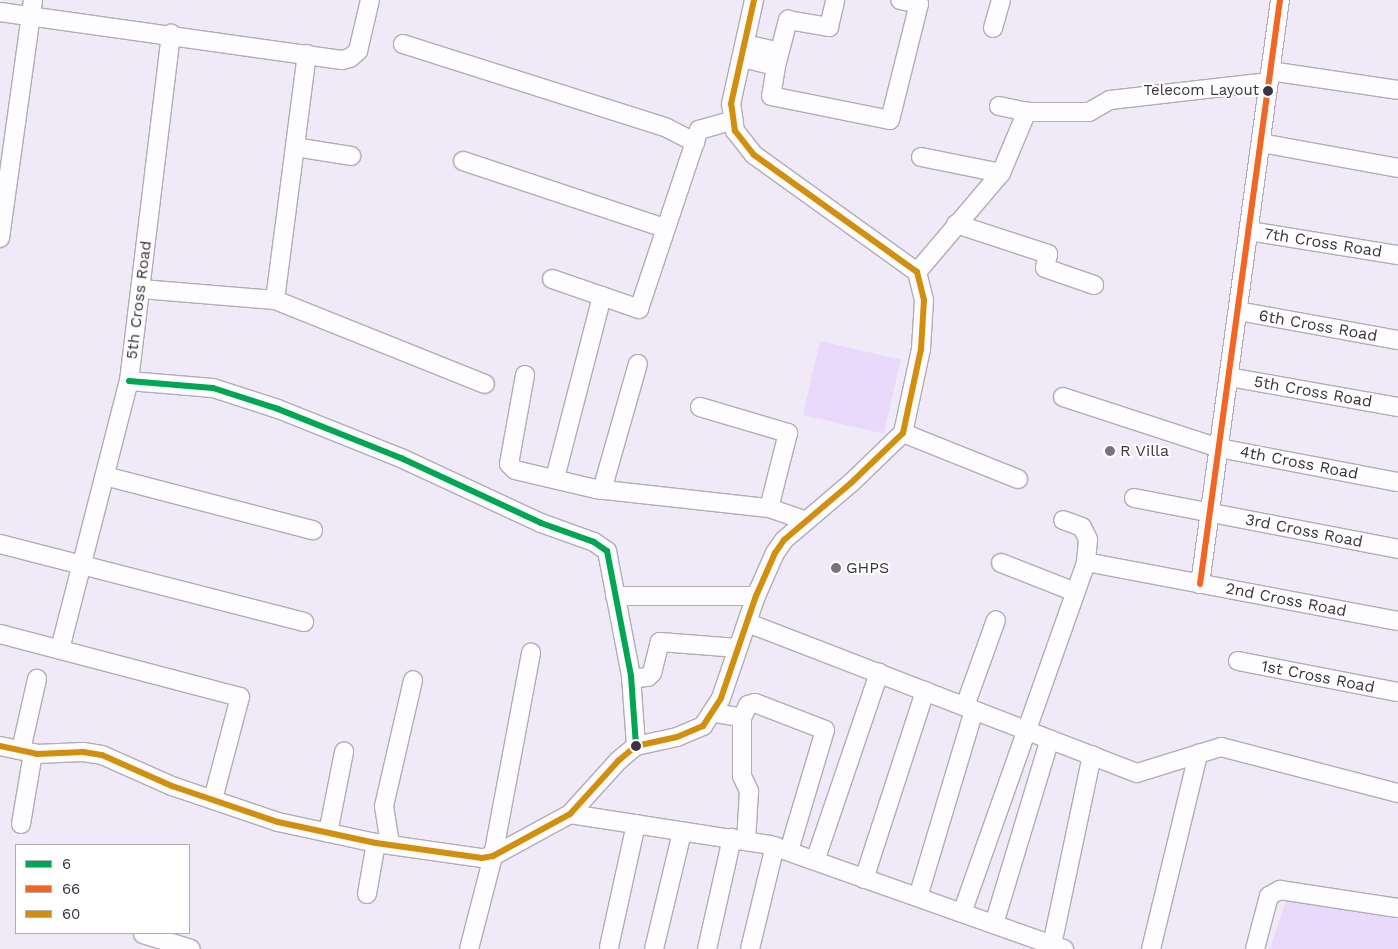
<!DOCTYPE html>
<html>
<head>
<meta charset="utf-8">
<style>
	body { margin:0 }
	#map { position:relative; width:1398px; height:949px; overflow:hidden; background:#f0e9f8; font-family:"Work Sans",sans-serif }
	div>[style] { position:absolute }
	.green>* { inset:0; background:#e9dafb; transform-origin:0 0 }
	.roads { filter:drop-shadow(1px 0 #b1acb7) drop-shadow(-1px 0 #b1acb7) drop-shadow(0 1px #b1acb7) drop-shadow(0 -1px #b1acb7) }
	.minor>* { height:18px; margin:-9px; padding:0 9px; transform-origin:9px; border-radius:9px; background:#fdfcfe }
	.bus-1>* { height:6px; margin:-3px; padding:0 3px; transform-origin:3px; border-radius:3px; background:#00a651 }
	.bus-2>* { height:6px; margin:-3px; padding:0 3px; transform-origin:3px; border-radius:3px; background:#f26522 }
	.bus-3>* { height:6px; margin:-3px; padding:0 3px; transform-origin:3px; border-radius:3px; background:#d18f0d }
	.dots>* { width:14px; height:14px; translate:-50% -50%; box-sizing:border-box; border:2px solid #fff; border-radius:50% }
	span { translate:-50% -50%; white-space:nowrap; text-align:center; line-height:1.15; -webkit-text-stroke:4px #fff; paint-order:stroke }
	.bus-label { font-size:15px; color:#39343f }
	.right { translate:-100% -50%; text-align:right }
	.street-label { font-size:16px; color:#39343f }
	.poi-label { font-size:16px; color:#39343f }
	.left { translate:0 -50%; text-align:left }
	.legend { position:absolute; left:15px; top:844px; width:175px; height:90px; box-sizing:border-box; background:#fff; border:1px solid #b0aeb2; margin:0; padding:6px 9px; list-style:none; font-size:15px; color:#39343f }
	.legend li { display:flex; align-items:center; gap:10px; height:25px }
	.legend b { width:25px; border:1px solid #b0aeb2 }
</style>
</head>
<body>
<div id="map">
	<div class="green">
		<div style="left:820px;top:341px;width:83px;height:76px;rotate:13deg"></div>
		<div style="clip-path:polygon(1287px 898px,1398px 916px,1398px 949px,1270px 949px)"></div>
	</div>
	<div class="roads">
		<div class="minor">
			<div style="left:0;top:12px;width:345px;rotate:8deg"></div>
			<div style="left:342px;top:60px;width:8px;rotate:-14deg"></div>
			<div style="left:350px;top:58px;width:11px;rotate:-41deg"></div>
			<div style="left:358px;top:51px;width:52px;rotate:-76.8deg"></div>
			<div style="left:993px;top:28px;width:29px;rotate:-74deg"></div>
			<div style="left:403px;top:44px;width:275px;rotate:17.6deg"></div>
			<div style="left:665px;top:127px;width:34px;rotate:27deg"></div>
			<div style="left:745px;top:44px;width:35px;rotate:13deg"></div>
			<div style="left:743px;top:58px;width:34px;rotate:14deg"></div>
			<div style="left:776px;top:66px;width:30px;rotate:99deg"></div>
			<div style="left:771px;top:96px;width:121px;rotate:11.4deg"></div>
			<div style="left:890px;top:120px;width:120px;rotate:-76deg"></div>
			<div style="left:919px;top:4px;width:19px;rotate:-168deg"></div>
			<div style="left:776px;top:66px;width:48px;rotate:-75.4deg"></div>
			<div style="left:788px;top:20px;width:42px;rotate:9.7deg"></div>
			<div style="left:829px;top:27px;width:28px;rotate:-77deg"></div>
			<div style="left:1270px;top:71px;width:129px;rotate:8.4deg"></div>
			<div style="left:999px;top:106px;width:30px;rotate:12deg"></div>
			<div style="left:1028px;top:112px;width:61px"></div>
			<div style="left:1089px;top:112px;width:24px;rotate:-30deg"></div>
			<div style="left:1110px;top:100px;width:160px;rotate:-6.5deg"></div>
			<div style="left:1261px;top:143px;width:139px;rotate:10.3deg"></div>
			<div style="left:295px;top:147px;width:57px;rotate:9.1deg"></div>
			<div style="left:921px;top:157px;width:82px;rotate:11.3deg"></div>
			<div style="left:463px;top:161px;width:212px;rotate:18.4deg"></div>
			<div style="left:956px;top:224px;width:97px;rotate:18.1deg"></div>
			<div style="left:1048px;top:254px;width:14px;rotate:102deg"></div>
			<div style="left:1045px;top:268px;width:52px;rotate:19.1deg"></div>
			<div style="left:1249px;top:231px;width:151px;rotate:9.2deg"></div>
			<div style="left:0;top:238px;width:240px;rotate:-82.1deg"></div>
			<div style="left:917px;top:272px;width:130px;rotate:-49.7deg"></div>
			<div style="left:1001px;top:173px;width:67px;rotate:-67.2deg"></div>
			<div style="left:552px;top:279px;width:92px;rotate:19deg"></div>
			<div style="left:639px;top:309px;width:189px;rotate:-71.5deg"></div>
			<div style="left:699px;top:130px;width:36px;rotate:-16deg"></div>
			<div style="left:141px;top:289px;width:134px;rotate:4.7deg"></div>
			<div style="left:275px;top:300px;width:226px;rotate:21.8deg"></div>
			<div style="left:275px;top:300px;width:248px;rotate:-82.6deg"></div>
			<div style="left:1238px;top:311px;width:163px;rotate:10.3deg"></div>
			<div style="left:525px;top:375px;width:90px;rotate:100.2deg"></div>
			<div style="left:509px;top:464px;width:8px;rotate:45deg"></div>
			<div style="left:515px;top:470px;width:83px;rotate:13.2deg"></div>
			<div style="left:596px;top:489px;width:174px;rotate:6.3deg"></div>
			<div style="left:769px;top:508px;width:39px;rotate:19deg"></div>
			<div style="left:1229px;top:377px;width:172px;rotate:10.1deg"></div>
			<div style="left:129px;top:381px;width:84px;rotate:4.8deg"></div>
			<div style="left:213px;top:388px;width:68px;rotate:17.9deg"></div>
			<div style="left:278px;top:409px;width:132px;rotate:21.7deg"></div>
			<div style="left:401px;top:458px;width:154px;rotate:24.9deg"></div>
			<div style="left:541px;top:523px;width:56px;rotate:19.7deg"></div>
			<div style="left:594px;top:542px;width:16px;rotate:35deg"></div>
			<div style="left:607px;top:551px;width:127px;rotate:79.1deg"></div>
			<div style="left:631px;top:676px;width:70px;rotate:85.9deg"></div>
			<div style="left:1063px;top:397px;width:164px;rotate:18.1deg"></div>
			<div style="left:1219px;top:448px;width:182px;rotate:10.8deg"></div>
			<div style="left:700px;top:407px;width:92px;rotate:16.5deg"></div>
			<div style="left:788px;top:433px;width:77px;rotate:104.2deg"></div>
			<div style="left:903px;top:433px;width:124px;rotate:21.8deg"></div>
			<div style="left:105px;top:476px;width:215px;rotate:14.6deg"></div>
			<div style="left:555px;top:478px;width:188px;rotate:-75.5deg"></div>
			<div style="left:602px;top:490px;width:131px;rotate:-74.1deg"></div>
			<div style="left:1134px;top:498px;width:269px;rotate:10.9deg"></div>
			<div style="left:0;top:544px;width:314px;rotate:14.4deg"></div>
			<div style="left:1086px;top:562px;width:318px;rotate:10.7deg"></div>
			<div style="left:1001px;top:563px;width:79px;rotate:21.4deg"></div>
			<div style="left:1200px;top:584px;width:589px;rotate:-82.2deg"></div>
			<div style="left:615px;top:596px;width:141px"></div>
			<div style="left:748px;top:623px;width:417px;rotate:21.1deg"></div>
			<div style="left:1137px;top:773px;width:88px;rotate:-17.2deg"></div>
			<div style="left:1221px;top:747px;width:183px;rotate:14.6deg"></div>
			<div style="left:0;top:634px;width:248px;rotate:14.7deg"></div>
			<div style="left:240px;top:697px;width:106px;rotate:104.8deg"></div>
			<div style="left:60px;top:649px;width:277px;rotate:-75.6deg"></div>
			<div style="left:129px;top:381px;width:350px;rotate:-83.1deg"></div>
			<div style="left:1238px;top:661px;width:163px;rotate:11deg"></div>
			<div style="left:631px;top:679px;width:17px;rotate:-7deg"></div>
			<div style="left:648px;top:677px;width:6px;rotate:-45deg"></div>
			<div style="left:652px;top:673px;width:32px;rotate:-76deg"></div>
			<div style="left:660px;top:642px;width:78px;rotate:4.4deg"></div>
			<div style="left:965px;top:706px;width:91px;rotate:-70.2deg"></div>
			<div style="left:715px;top:713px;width:27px;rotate:10deg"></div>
			<div style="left:742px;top:718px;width:14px;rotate:-65deg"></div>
			<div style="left:748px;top:705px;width:7px;rotate:-16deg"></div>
			<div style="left:755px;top:703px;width:75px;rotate:21.1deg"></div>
			<div style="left:825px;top:730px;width:126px;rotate:106.6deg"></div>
			<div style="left:742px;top:718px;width:58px;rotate:90deg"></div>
			<div style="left:742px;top:776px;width:17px;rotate:65deg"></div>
			<div style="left:749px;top:791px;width:50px;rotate:93.4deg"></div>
			<div style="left:0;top:746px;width:38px;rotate:12deg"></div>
			<div style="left:37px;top:754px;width:46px;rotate:-2.5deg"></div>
			<div style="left:83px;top:752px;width:19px;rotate:9deg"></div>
			<div style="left:102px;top:755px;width:77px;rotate:23.9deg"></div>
			<div style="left:172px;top:786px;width:112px;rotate:18.8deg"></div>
			<div style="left:278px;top:822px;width:100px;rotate:12.1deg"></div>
			<div style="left:376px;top:843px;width:107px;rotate:8.1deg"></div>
			<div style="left:482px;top:858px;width:11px;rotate:-10deg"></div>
			<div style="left:493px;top:856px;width:88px;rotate:-28.6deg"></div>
			<div style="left:570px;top:814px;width:72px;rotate:-47.8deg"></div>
			<div style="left:618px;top:761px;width:23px;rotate:-40deg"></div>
			<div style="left:636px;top:746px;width:42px;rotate:-12.4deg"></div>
			<div style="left:677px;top:737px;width:28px;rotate:-23deg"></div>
			<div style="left:703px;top:726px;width:33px;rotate:-57deg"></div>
			<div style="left:721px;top:698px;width:108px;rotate:-71.1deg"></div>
			<div style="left:756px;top:596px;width:47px;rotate:-66.2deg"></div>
			<div style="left:775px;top:553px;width:16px;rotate:-55deg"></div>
			<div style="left:784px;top:540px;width:88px;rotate:-40.4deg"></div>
			<div style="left:851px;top:483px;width:72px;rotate:-43.9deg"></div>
			<div style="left:903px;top:433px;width:86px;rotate:-77.9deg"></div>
			<div style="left:921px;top:349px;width:49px;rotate:-86.5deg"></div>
			<div style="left:924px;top:300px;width:29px;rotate:-104deg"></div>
			<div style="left:917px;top:272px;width:201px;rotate:-144.3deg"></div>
			<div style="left:754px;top:155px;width:31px;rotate:-128deg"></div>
			<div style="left:735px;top:131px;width:27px;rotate:-98deg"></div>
			<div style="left:731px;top:104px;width:107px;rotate:-77.5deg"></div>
			<div style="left:21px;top:750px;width:73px;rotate:-77.3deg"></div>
			<div style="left:570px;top:814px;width:202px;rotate:8.8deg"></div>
			<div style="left:770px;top:845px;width:312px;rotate:19.5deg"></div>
			<div style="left:21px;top:824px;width:72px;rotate:-80.4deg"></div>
			<div style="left:328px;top:833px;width:83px;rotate:-78.8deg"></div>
			<div style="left:390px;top:844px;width:38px;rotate:-99deg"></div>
			<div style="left:384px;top:806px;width:129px;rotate:-77deg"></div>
			<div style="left:815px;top:861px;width:199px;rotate:-71.2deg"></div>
			<div style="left:864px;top:879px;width:198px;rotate:-72deg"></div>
			<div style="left:367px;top:894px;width:52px;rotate:-80deg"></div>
			<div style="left:918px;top:897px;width:195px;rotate:-73.3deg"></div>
			<div style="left:962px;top:913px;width:372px;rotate:-70.5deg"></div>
			<div style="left:1086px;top:562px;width:23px;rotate:-85deg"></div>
			<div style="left:1088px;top:539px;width:13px;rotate:-117deg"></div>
			<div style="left:1082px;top:527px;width:20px;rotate:-160deg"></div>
			<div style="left:994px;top:924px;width:193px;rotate:-73.2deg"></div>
			<div style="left:143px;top:934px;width:50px;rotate:17.4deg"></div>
			<div style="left:1052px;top:945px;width:194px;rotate:-78.1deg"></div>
			<div style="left:609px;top:947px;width:126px;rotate:-77.6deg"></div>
			<div style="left:469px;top:949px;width:96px;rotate:-75.5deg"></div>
			<div style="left:493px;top:856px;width:207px;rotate:-79.4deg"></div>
			<div style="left:654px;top:949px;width:120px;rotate:-76.5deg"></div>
			<div style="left:707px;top:949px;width:114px;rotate:-77.3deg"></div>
			<div style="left:750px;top:949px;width:106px;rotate:-76.4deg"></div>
			<div style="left:1151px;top:949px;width:201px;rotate:-76.4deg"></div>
			<div style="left:1255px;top:949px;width:55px;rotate:-75.2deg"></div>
			<div style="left:1269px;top:896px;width:13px;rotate:-29deg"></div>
			<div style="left:1280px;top:890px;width:119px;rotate:8.7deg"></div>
		</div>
	</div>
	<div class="bus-1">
		<div style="left:129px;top:381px;width:84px;rotate:4.8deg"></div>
		<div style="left:213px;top:388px;width:68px;rotate:17.9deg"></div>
		<div style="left:278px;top:409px;width:132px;rotate:21.7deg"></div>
		<div style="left:401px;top:458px;width:154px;rotate:24.9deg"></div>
		<div style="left:541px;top:523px;width:56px;rotate:19.7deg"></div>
		<div style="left:594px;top:542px;width:16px;rotate:35deg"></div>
		<div style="left:607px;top:551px;width:127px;rotate:79.1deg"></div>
		<div style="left:631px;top:676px;width:70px;rotate:85.9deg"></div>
	</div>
	<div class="bus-2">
		<div style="left:1200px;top:584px;width:589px;rotate:-82.2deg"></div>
	</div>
	<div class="bus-3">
		<div style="left:0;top:746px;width:38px;rotate:12deg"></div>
		<div style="left:37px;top:754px;width:46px;rotate:-2.5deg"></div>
		<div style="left:83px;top:752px;width:19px;rotate:9deg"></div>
		<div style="left:102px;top:755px;width:77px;rotate:23.9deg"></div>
		<div style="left:172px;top:786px;width:112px;rotate:18.8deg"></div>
		<div style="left:278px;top:822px;width:100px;rotate:12.1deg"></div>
		<div style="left:376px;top:843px;width:107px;rotate:8.1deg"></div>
		<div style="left:482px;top:858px;width:11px;rotate:-10deg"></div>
		<div style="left:493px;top:856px;width:88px;rotate:-28.6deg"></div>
		<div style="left:570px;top:814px;width:72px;rotate:-47.8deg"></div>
		<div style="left:618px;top:761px;width:23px;rotate:-40deg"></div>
		<div style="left:636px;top:746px;width:42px;rotate:-12.4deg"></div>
		<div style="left:677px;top:737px;width:28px;rotate:-23deg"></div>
		<div style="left:703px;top:726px;width:33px;rotate:-57deg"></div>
		<div style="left:721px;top:698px;width:108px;rotate:-71.1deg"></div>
		<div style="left:756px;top:596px;width:47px;rotate:-66.2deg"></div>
		<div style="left:775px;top:553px;width:16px;rotate:-55deg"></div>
		<div style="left:784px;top:540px;width:88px;rotate:-40.4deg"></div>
		<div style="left:851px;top:483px;width:72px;rotate:-43.9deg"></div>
		<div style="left:903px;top:433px;width:86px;rotate:-77.9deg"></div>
		<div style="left:921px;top:349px;width:49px;rotate:-86.5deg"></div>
		<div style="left:924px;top:300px;width:29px;rotate:-104deg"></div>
		<div style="left:917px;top:272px;width:201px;rotate:-144.3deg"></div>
		<div style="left:754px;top:155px;width:31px;rotate:-128deg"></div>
		<div style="left:735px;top:131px;width:27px;rotate:-98deg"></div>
		<div style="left:731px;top:104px;width:107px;rotate:-77.5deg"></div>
	</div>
	<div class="dots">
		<div style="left:1268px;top:91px;background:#39343f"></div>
		<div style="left:1110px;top:451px;background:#797380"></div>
		<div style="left:836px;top:568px;background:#797380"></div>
		<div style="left:636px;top:746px;background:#39343f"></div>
	</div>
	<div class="bus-label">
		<span class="right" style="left:1259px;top:91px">Telecom Layout</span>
	</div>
	<div class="street-label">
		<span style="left:1323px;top:243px;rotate:9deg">7th Cross Road</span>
		<span style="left:139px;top:300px;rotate:-83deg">5th Cross Road</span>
		<span style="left:1318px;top:326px;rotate:10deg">6th Cross Road</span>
		<span style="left:1313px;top:392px;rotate:10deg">5th Cross Road</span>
		<span style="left:1299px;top:463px;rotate:11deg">4th Cross Road</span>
		<span style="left:1304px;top:531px;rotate:11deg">3rd Cross Road</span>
		<span style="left:1286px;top:600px;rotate:11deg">2nd Cross Road</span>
		<span style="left:1318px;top:677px;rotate:11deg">1st Cross Road</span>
	</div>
	<div class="poi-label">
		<span class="left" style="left:1120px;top:451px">R Villa</span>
		<span class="left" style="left:846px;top:568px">GHPS</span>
	</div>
	<ul class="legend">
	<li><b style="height:6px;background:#00a651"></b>6</li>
	<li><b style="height:6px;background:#f26522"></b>66</li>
	<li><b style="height:6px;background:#d18f0d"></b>60</li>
	</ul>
</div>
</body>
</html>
